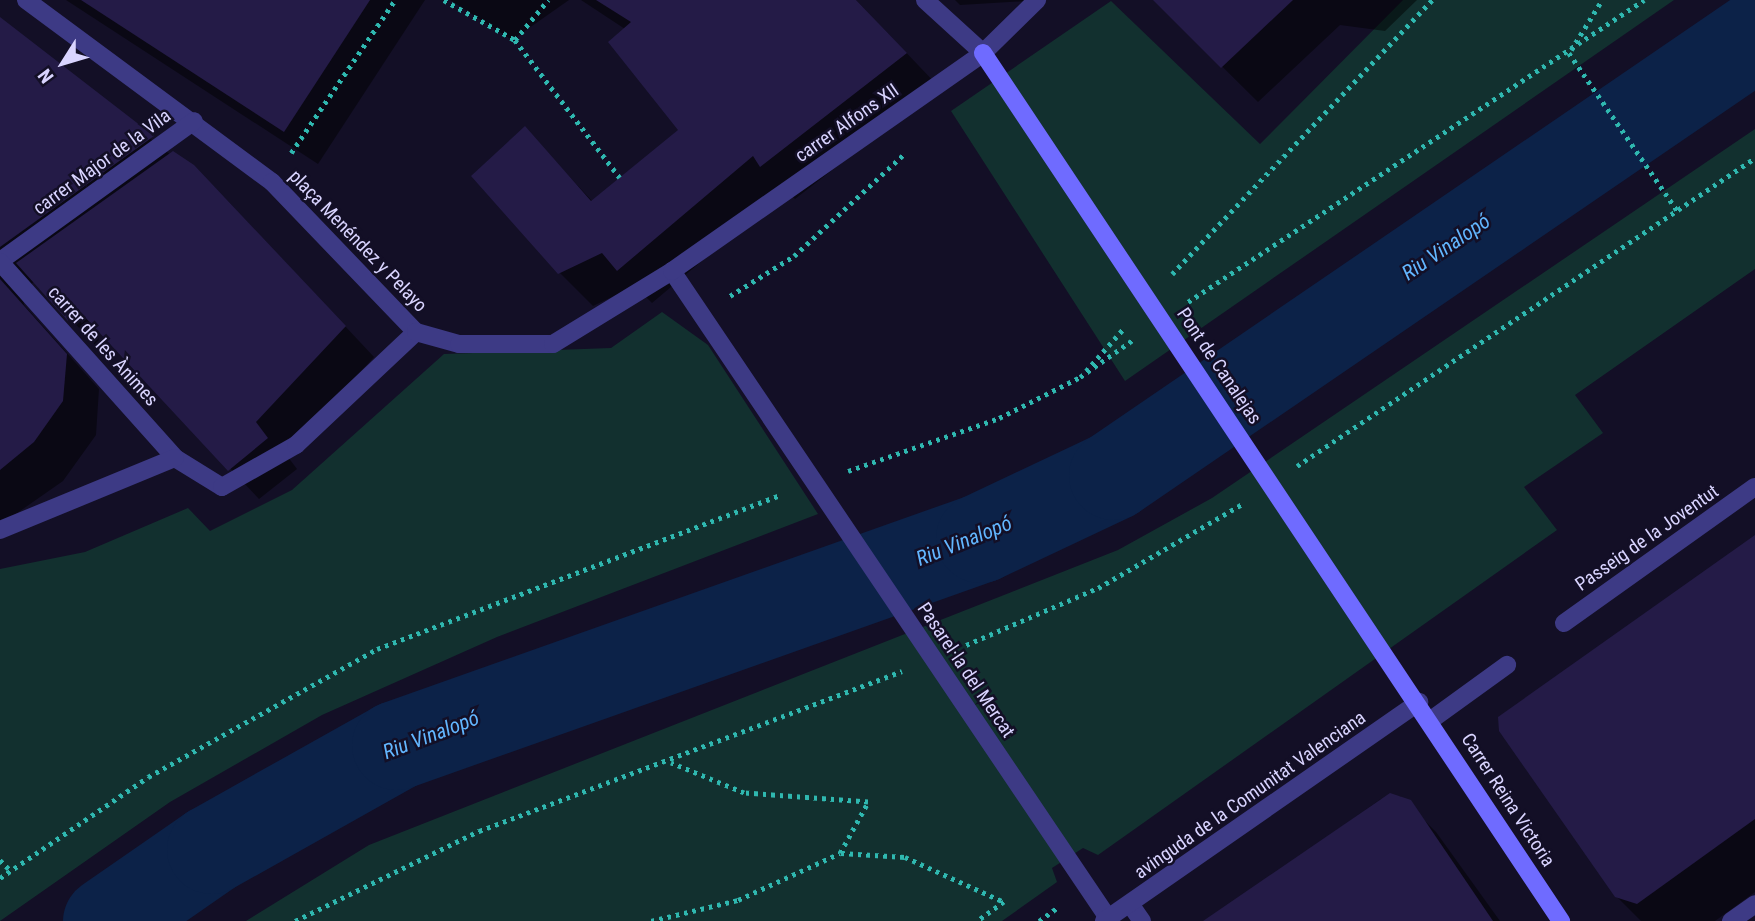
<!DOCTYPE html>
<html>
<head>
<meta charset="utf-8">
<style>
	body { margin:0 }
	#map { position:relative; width:1755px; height:921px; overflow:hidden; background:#130f26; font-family:"Roboto Condensed",sans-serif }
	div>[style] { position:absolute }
	.green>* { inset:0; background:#12302f }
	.shadow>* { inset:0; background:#0007 }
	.river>* { height:89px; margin:-44.5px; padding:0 44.5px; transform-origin:44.5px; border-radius:44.5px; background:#0c2248 }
	.building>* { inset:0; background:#241b47 }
	.path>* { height:4.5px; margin-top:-2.25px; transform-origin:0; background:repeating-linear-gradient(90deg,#2fb8b0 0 3.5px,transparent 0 8.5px) }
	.street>* { height:18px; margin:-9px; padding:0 9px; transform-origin:9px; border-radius:9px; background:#3d3a85 }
	.secondary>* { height:18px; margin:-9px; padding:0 9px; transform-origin:9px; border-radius:9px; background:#6f6bff }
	span { translate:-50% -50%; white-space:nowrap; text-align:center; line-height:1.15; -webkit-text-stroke:5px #130f26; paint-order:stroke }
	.street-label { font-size:19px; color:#d9d4ff }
	.water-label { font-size:21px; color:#62b6ff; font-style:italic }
	.north { position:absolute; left:28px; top:28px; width:70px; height:70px; -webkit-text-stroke:5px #130f26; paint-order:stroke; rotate:233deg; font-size:19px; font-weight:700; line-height:28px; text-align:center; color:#d9d4ff }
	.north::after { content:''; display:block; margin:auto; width:24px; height:32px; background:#d9d4ff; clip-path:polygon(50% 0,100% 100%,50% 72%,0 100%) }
</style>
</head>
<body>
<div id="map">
	<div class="green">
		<div style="clip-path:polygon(1403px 0,1674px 0,1125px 381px,951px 111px,1111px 1px,1260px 144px)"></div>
		<div style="clip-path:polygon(1755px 129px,1755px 269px,1575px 395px,1603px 433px,1524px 487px,1557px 530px,1098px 855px,1083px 848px,1052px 868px,1057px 882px,1002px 921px,246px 921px,369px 845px,1118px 550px,1212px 498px)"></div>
		<div style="clip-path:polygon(662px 312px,708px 345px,818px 514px,497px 637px,322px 715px,170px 802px,0 921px,0 569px,85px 552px,188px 508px,210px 531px,292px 490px,444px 354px,611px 348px)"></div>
	</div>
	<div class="shadow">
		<div style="clip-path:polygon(66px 0,425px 0,318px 164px)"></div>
		<div style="clip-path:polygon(450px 0,569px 0,512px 40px)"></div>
		<div style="clip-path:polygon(581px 0,856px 0,939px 87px,795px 199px,786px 190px,652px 303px,635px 286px,593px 306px,559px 272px,525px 129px,593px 202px,681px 131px,625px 29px)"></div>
		<div style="clip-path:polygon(955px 0,1044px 0,960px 5px)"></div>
		<div style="clip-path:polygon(1155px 0,1417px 0,1385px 31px,1340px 25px,1258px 102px)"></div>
		<div style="clip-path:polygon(0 20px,224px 197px,374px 357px,285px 453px,297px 469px,259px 499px,99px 330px,98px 348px,35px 281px,22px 291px,24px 305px,99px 389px,96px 435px,63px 481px,0 525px)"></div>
		<div style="clip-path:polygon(1755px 537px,1755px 892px,1715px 921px,1641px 921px,1616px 896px,1500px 717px)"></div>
		<div style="clip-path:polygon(1400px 796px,1436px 832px,1500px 921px,1208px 920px,1381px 799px)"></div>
	</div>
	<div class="river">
		<div style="left:107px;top:921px;width:126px;rotate:-34.7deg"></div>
		<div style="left:211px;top:849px;width:212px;rotate:-29.3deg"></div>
		<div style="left:396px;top:745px;width:620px;rotate:-19.52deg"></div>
		<div style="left:980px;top:538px;width:147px;rotate:-25.3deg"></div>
		<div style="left:1113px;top:475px;width:778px;rotate:-34.36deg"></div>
	</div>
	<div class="building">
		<div style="clip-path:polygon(81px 0,370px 0,284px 132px)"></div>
		<div style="clip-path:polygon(596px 0,856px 0,907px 53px,760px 167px,753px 156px,617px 271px,602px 253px,558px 274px,471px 176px,525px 126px,591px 201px,678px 130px,608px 42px,631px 22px)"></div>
		<div style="clip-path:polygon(1153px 0,1293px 0,1221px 68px)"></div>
		<div style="clip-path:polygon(0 17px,154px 136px,0 247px)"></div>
		<div style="clip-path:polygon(173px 151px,194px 165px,346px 326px,256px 422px,268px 438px,228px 471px,70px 301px,68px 321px,16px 263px)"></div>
		<div style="clip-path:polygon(0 279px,67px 354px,63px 401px,34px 442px,0 470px)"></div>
		<div style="clip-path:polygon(1755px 535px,1755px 819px,1637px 904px,1615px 897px,1499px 731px,1498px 717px)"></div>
		<div style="clip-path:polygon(1390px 793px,1411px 800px,1493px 921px,1203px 921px)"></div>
	</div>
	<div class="path">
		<div style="left:444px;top:0;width:81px;rotate:29.4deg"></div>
		<div style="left:515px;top:40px;width:173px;rotate:52.7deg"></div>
		<div style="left:515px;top:40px;width:52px;rotate:-50.5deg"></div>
		<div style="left:1571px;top:50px;width:59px;rotate:-58.2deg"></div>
		<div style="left:1569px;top:53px;width:191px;rotate:55.5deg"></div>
		<div style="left:291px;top:153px;width:185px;rotate:-55.8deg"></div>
		<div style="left:1172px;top:274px;width:378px;rotate:-46.5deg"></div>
		<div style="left:730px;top:296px;width:75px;rotate:-32deg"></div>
		<div style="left:794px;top:256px;width:150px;rotate:-42.8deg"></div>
		<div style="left:1188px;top:302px;width:547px;rotate:-33.52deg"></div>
		<div style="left:1086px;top:371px;width:57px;rotate:-48.5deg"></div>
		<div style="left:1297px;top:466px;width:552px;rotate:-33.92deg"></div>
		<div style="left:848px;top:471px;width:160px;rotate:-19.3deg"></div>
		<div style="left:999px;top:418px;width:91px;rotate:-26.8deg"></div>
		<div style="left:1080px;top:377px;width:66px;rotate:-35.1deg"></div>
		<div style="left:966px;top:645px;width:144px;rotate:-23.4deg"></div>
		<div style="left:1098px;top:588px;width:169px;rotate:-30.2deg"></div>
		<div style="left:841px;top:853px;width:64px;rotate:3.6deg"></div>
		<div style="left:905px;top:857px;width:109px;rotate:24.4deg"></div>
		<div style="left:1004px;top:902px;width:32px;rotate:144deg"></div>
		<div style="left:0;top:860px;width:14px;rotate:45deg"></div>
		<div style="left:0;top:878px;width:179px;rotate:-34.3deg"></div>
		<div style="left:148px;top:777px;width:262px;rotate:-29.2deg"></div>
		<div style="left:377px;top:649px;width:432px;rotate:-20.9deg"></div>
		<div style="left:295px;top:921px;width:205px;rotate:-26.1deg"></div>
		<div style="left:479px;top:831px;width:452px;rotate:-20.7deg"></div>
		<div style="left:651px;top:921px;width:89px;rotate:-13.6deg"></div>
		<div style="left:738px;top:900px;width:112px;rotate:-24.7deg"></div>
		<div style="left:840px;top:853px;width:58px;rotate:-61.2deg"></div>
		<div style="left:868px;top:802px;width:124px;rotate:-175.8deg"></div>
		<div style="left:744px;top:793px;width:79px;rotate:-157.7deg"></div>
		<div style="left:1039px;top:921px;width:24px;rotate:-36deg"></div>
	</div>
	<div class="street">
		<div style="left:26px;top:0;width:306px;rotate:36.5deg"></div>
		<div style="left:272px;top:182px;width:208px;rotate:46.2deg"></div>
		<div style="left:925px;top:0;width:79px;rotate:42.4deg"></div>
		<div style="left:0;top:261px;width:239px;rotate:-35.8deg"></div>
		<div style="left:0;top:262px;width:263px;rotate:48.2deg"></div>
		<div style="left:175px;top:458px;width:55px;rotate:31.7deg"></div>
		<div style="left:222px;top:487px;width:85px;rotate:-29.6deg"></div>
		<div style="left:296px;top:445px;width:165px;rotate:-43.3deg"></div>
		<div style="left:672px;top:271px;width:780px;rotate:56.02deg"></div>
		<div style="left:416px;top:332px;width:45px;rotate:15.6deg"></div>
		<div style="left:459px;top:344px;width:94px"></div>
		<div style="left:553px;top:344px;width:140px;rotate:-31.5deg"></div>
		<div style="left:672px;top:271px;width:380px;rotate:-35deg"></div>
		<div style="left:983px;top:53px;width:76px;rotate:-44.5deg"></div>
		<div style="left:0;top:530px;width:189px;rotate:-22.4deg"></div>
		<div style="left:1564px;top:623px;width:234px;rotate:-35.5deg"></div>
		<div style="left:1431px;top:720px;width:94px;rotate:-35.9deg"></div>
		<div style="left:1130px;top:904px;width:21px;rotate:55deg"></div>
		<div style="left:1104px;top:921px;width:384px;rotate:-34.8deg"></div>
		<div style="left:1731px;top:921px;width:29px;rotate:-35deg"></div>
	</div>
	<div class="secondary">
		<div style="left:983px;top:53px;width:1043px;rotate:56.34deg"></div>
	</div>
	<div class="street-label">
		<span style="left:847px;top:123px;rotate:-35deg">carrer Alfons XII</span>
		<span style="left:102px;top:162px;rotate:-36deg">carrer Major de la Vila</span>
		<span style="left:358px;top:241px;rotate:46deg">plaça Menéndez y Pelayo</span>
		<span style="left:103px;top:346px;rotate:48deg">carrer de les Ànimes</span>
		<span style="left:1219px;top:366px;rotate:56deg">Pont de Canalejas</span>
		<span style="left:1647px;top:538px;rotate:-35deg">Passeig de la Joventut</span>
		<span style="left:966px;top:670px;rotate:56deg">Pasarel·la del Mercat</span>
		<span style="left:1250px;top:795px;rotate:-35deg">avinguda de la Comunitat Valenciana</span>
		<span style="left:1508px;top:800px;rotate:57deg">Carrer Reina Victoria</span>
	</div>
	<div class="water-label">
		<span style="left:1446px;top:247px;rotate:-34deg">Riu Vinalopó</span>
		<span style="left:964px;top:541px;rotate:-22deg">Riu Vinalopó</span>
		<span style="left:431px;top:735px;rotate:-21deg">Riu Vinalopó</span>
	</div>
	<div class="north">N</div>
</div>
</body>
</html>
